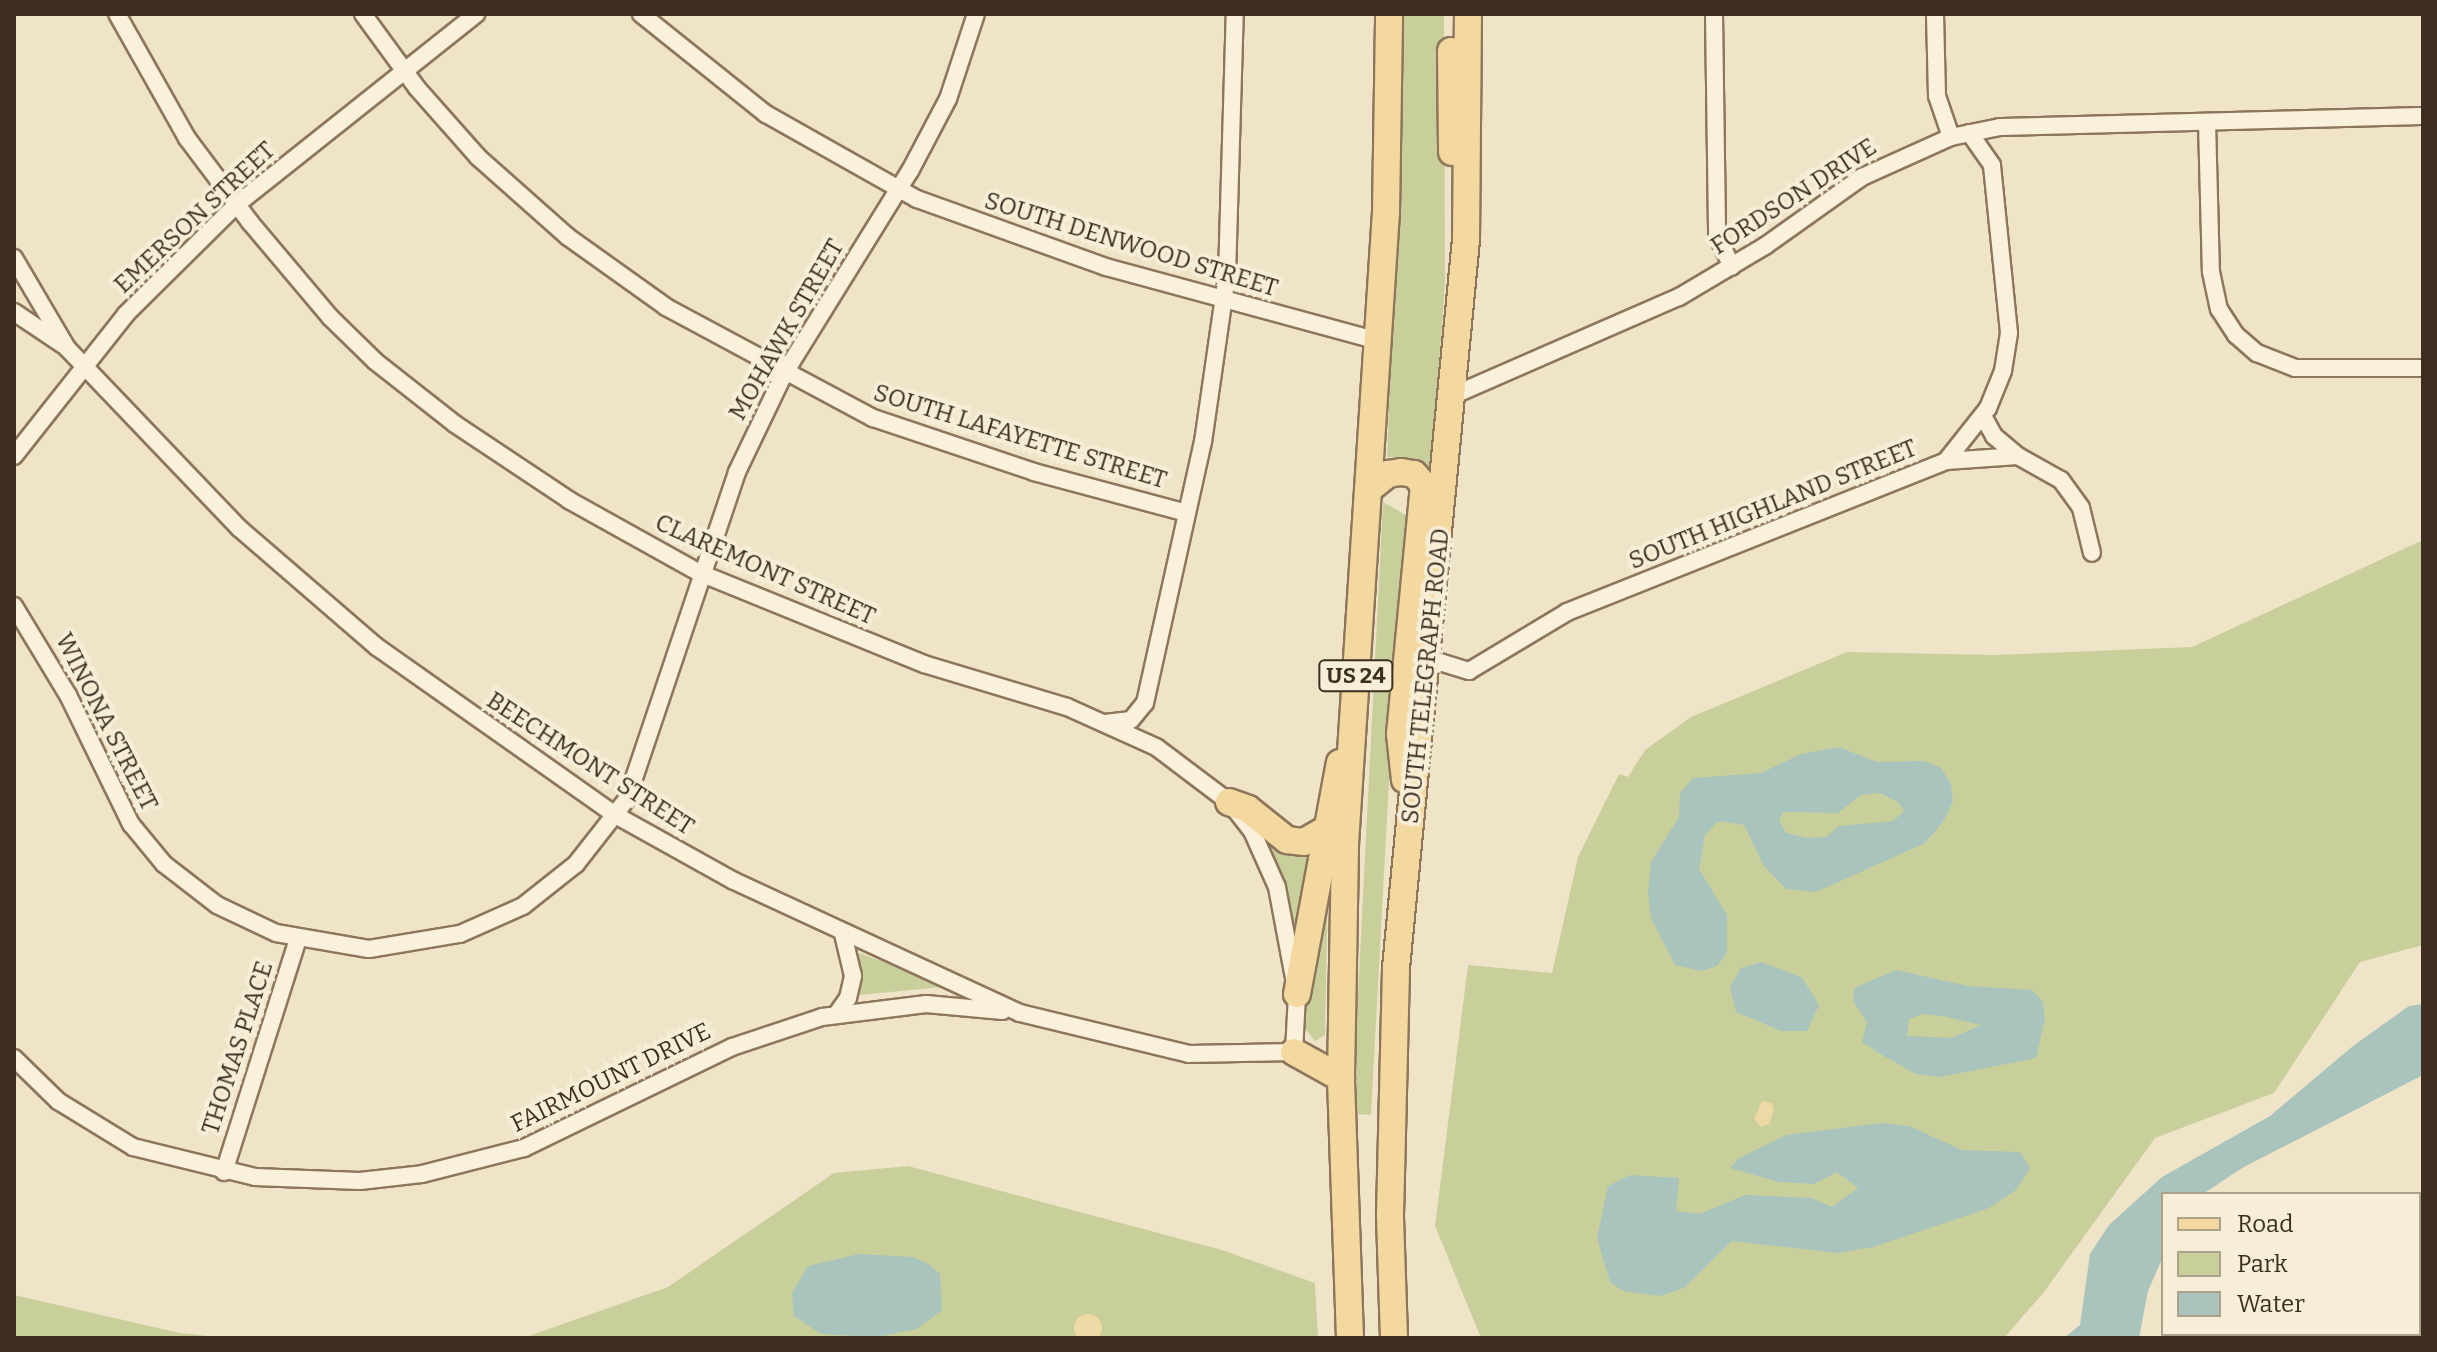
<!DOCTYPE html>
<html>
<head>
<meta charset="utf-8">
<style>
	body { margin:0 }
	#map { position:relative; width:2437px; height:1352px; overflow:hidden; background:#f0e4c8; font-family:Bitter,serif }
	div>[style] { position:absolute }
	.green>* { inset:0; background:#c9cf9b }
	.sand>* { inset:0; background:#ecd9a5 }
	.round { border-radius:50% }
	.water>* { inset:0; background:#a9c4bc }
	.roads { filter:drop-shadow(2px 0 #8d765c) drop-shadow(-2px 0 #8d765c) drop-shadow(0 2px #8d765c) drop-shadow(0 -2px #8d765c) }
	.street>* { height:16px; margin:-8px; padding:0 8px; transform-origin:8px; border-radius:8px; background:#faf1dc }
	.primary>* { height:26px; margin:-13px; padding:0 13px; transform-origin:13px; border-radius:13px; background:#f3d9a0 }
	span { translate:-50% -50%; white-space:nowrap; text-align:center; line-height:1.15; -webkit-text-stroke:7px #f7eed8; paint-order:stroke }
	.shield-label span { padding:2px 6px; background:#f7eed8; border:2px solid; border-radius:6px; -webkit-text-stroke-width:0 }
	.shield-label { font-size:22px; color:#3d2e20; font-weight:700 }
	.street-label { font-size:24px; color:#3d2e20 }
	.frame { position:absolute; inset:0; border:16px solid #3d2e20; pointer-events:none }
	.legend { position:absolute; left:2161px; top:1192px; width:260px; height:144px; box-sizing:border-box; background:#f7eed8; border:2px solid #ada18e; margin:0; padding:10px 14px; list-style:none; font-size:24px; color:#3d2e20 }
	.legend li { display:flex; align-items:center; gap:16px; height:40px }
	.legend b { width:40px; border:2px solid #ada18e }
</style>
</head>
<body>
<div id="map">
	<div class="green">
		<div style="clip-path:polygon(1404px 14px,1444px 14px,1445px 284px,1431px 468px,1411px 458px,1387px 457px)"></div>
		<div style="clip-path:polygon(1383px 502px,1413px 519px,1391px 744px,1371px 1115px,1357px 1114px,1357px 1014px)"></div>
		<div style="clip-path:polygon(2423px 540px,2423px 945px,2360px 962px,2274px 1093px,2155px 1138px,2044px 1292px,2004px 1338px,1481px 1338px,1435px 1226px,1468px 965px,1552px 973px,1578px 857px,1619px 774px,1628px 777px,1645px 750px,1691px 717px,1847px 652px,1994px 655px,2192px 647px)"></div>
		<div style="clip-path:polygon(1270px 842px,1311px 853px,1300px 935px,1294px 937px,1267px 846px)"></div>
		<div style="clip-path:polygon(1328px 885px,1325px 1035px,1315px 1041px,1303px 1026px,1303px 993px)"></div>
		<div style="clip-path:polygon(859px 953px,921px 976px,943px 987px,859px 995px)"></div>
		<div style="clip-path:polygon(908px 1166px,1222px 1250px,1315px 1283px,1318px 1338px,523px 1338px,668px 1287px,834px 1173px)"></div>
		<div style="clip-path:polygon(14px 1295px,180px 1333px,227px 1338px,14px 1338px)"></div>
	</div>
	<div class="sand">
		<div style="clip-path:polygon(1762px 1101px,1772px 1103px,1774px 1110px,1769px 1124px,1761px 1127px,1754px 1119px)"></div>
		<div class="round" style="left:1074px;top:1314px;width:28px;height:28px"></div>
	</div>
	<div class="water">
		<div style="clip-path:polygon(evenodd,1839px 747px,1877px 762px,1924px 761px,1941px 768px,1951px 784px,1953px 802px,1943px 822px,1925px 843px,1816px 892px,1786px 889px,1764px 866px,1744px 825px,1718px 821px,1705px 835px,1699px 869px,1727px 915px,1727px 953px,1717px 966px,1702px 971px,1675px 965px,1651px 918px,1648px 893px,1651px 862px,1679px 817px,1680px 793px,1693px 778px,1761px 773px,1801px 754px,1839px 747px,1880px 793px,1898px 802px,1904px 811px,1893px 821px,1839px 826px,1826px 837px,1807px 838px,1786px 833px,1779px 819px,1784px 812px,1838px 813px,1861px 795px,1880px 793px)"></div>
		<div style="clip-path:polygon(1761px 962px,1801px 977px,1810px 990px,1819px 1005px,1807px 1031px,1781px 1031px,1736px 1012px,1730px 987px,1741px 968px)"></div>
		<div style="clip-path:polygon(evenodd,1896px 970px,1968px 986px,2032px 990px,2043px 1002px,2045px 1019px,2036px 1058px,1940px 1077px,1916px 1074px,1882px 1055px,1862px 1042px,1867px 1022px,1853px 1001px,1854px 988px,1896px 970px,1923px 1014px,1942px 1016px,1981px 1025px,1952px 1038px,1907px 1036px,1909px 1019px,1923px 1014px)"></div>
		<div style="clip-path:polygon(2423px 1004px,2423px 1075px,2242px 1168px,2203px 1194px,2163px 1194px,2163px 1257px,2148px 1291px,2139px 1338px,2064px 1338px,2080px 1325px,2090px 1254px,2109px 1225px,2162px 1177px,2270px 1116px,2353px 1046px,2409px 1006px)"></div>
		<div style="clip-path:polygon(1881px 1123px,1909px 1126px,1962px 1150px,2020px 1152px,2030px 1168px,2016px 1190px,1989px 1208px,1873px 1247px,1838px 1253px,1732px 1241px,1684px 1288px,1660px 1296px,1623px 1291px,1610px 1282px,1597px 1238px,1608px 1186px,1630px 1175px,1679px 1178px,1676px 1211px,1700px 1214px,1745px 1195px,1812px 1198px,1832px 1207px,1858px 1188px,1837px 1172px,1814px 1184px,1779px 1182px,1730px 1168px,1739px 1158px,1786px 1135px)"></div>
		<div style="clip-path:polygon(859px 1254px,912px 1257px,927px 1263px,940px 1274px,942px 1310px,917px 1329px,877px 1337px,821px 1334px,794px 1316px,792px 1293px,808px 1266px)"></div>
	</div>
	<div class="roads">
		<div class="street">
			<div style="left:363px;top:14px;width:92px;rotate:53.9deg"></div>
			<div style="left:417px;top:88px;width:92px;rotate:48.5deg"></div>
			<div style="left:478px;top:157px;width:120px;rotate:41.6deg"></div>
			<div style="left:568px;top:237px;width:120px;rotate:35.5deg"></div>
			<div style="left:666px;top:307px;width:235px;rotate:28.2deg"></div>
			<div style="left:873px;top:418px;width:170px;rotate:18.5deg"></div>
			<div style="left:1034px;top:472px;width:158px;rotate:15deg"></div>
			<div style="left:641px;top:14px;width:160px;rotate:38.7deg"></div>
			<div style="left:766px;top:114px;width:173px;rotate:29.4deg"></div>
			<div style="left:917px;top:199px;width:201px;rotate:19.8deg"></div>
			<div style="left:1106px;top:267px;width:282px;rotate:15.2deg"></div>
			<div style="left:1714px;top:14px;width:221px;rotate:89.2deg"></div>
			<div style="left:1717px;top:235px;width:35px;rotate:65deg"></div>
			<div style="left:1935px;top:14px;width:82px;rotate:88.6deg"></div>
			<div style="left:1937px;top:96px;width:43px;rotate:71.1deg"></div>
			<div style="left:2207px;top:122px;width:150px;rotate:88.5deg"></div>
			<div style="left:2211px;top:272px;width:38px;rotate:78deg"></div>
			<div style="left:2219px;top:309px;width:31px;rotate:57deg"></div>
			<div style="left:2236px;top:335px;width:28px;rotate:41deg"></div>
			<div style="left:2257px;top:353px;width:41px;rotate:21.5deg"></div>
			<div style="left:2295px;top:368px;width:128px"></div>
			<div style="left:14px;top:258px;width:104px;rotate:59.5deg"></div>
			<div style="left:67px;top:348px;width:249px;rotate:46.3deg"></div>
			<div style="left:239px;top:528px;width:182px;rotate:40.8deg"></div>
			<div style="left:377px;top:647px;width:294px;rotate:35.2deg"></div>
			<div style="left:617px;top:816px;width:132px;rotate:29.1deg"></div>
			<div style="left:732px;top:880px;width:317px;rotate:24.8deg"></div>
			<div style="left:1020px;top:1013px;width:174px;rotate:13.6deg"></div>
			<div style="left:1189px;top:1054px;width:105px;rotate:-1.1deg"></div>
			<div style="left:1294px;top:1052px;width:58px;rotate:-87deg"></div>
			<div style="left:1297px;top:994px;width:109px;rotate:-100.6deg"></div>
			<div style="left:1277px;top:887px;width:61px;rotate:-114.1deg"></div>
			<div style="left:1252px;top:831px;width:37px;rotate:-128deg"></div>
			<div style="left:1229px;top:802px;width:91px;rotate:-143deg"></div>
			<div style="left:1156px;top:747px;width:98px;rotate:-155.8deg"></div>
			<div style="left:1067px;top:707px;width:149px;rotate:-163.3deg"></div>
			<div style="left:924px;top:664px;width:242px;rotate:-157.9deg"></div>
			<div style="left:700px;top:573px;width:150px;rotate:-150.9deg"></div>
			<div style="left:569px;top:500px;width:137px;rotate:-146.3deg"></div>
			<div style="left:455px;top:424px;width:102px;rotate:-141.8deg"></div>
			<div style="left:375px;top:361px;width:63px;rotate:-135.6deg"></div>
			<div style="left:330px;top:317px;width:124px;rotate:-130.1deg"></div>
			<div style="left:250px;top:222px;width:105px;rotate:-126.9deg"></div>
			<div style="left:187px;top:138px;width:142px;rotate:-119.4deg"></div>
			<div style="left:14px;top:312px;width:59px;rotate:34deg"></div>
			<div style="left:1452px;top:396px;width:248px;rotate:-23.6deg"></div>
			<div style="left:1679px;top:297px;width:100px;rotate:-30.7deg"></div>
			<div style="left:1765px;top:246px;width:119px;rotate:-35.4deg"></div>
			<div style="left:1862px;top:177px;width:98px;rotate:-24.2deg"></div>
			<div style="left:1951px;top:137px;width:50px;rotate:-11.5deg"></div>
			<div style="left:2000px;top:127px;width:423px;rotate:-1.5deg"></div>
			<div style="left:1983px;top:416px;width:23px;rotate:61deg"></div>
			<div style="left:1994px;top:436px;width:31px;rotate:40deg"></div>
			<div style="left:2018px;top:456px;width:49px;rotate:29.2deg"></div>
			<div style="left:2061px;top:480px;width:34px;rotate:54deg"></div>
			<div style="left:2081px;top:508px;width:46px;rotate:76.3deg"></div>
			<div style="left:14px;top:456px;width:181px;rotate:-51.7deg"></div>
			<div style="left:126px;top:314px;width:155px;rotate:-44.7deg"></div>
			<div style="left:236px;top:205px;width:307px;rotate:-38.5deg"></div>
			<div style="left:1946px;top:461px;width:72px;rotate:-4deg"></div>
			<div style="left:14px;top:606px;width:104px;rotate:58.8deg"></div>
			<div style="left:68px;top:695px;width:144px;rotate:64deg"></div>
			<div style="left:131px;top:824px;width:52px;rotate:50.5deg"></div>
			<div style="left:164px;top:864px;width:67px;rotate:37.7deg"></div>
			<div style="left:217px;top:905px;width:65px;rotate:25.4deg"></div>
			<div style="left:276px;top:933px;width:94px;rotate:9.8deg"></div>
			<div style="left:369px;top:949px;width:92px;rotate:-9.4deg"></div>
			<div style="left:460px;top:934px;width:69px;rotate:-24deg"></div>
			<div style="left:523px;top:906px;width:68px;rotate:-38.4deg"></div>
			<div style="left:576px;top:864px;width:83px;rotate:-51.9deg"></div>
			<div style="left:627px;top:799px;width:345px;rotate:-71.4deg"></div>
			<div style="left:737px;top:472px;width:109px;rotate:-64.4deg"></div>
			<div style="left:784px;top:374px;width:239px;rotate:-58.2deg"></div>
			<div style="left:910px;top:171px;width:81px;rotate:-62.2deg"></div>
			<div style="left:948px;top:99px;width:89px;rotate:-71.8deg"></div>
			<div style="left:1430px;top:659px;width:41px;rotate:17.1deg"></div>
			<div style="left:1469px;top:671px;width:114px;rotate:-31deg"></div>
			<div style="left:1567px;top:612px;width:408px;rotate:-21.7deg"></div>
			<div style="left:1946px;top:461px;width:68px;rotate:-51.6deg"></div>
			<div style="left:1988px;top:408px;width:40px;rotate:-68deg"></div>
			<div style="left:2003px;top:371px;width:38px;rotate:-81deg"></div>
			<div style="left:2009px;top:333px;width:169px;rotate:-95.8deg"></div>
			<div style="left:1992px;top:165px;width:39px;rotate:-125deg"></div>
			<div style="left:1105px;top:723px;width:26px;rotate:-7deg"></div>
			<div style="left:1131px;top:720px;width:22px;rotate:-51deg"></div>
			<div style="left:1145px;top:703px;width:267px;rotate:-77.5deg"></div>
			<div style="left:1203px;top:442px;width:168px;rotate:-81.8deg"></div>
			<div style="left:1227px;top:276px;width:262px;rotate:-88.3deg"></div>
			<div style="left:836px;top:1015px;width:21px;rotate:-55deg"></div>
			<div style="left:848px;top:998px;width:23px;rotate:-77deg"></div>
			<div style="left:853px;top:976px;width:43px;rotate:-103.4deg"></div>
			<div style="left:14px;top:1058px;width:62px;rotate:44.3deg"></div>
			<div style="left:58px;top:1101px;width:88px;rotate:31.5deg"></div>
			<div style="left:133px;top:1147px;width:126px;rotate:13.8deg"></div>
			<div style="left:255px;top:1177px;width:105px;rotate:2.2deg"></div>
			<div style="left:360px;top:1181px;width:62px;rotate:-6.4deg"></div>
			<div style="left:422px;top:1174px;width:105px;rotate:-14.3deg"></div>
			<div style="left:524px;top:1148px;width:231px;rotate:-25.9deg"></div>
			<div style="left:732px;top:1047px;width:95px;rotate:-18.4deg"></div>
			<div style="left:822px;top:1017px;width:105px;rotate:-7.1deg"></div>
			<div style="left:926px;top:1004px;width:77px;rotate:5.2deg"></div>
			<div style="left:224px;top:1172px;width:244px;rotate:-72.4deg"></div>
			<div style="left:2414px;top:1338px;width:10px;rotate:-24deg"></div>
		</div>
		<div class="primary">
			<div style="left:1451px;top:51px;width:101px;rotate:89.4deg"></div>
			<div style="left:1368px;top:490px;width:26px;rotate:-39deg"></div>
			<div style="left:1388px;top:474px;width:13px;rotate:-9deg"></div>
			<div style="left:1401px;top:472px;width:13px;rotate:9deg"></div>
			<div style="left:1414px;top:474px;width:15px;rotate:48deg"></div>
			<div style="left:1424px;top:485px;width:250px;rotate:95.5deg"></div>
			<div style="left:1400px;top:734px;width:46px;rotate:83.8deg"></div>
			<div style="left:1229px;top:802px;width:20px;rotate:20deg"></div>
			<div style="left:1248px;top:809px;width:50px;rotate:38.5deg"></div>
			<div style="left:1287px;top:840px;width:17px;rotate:7deg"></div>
			<div style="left:1304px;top:842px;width:22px;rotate:-30deg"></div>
			<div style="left:1297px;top:994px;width:235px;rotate:-79.5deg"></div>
			<div style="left:1294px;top:1052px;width:54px;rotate:29deg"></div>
			<div style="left:1350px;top:1338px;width:260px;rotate:-92deg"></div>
			<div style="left:1341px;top:1078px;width:234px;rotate:-89deg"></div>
			<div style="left:1345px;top:844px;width:633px;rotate:-86.29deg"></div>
			<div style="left:1386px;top:212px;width:198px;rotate:-89.1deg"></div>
			<div style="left:1394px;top:1338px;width:123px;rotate:-91.9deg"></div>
			<div style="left:1390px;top:1215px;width:247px;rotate:-88.6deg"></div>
			<div style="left:1396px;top:968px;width:731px;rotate:-84.51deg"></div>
			<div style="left:1466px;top:240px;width:226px;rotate:-89.5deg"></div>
		</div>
	</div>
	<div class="shield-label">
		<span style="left:1356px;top:676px">US 24</span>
	</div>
	<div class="street-label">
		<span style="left:1794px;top:197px;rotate:-33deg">FORDSON DRIVE</span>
		<span style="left:195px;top:218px;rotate:-43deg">EMERSON STREET</span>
		<span style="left:1131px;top:245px;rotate:17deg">SOUTH DENWOOD STREET</span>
		<span style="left:787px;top:330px;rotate:-60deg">MOHAWK STREET</span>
		<span style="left:1020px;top:437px;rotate:17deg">SOUTH LAFAYETTE STREET</span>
		<span style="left:1773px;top:505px;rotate:-22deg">SOUTH HIGHLAND STREET</span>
		<span style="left:765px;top:570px;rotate:24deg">CLAREMONT STREET</span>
		<span style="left:1426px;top:676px;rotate:-84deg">SOUTH TELEGRAPH ROAD</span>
		<span style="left:106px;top:722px;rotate:63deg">WINONA STREET</span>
		<span style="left:590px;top:764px;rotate:33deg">BEECHMONT STREET</span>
		<span style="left:238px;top:1048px;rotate:-72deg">THOMAS PLACE</span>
		<span style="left:611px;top:1078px;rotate:-26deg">FAIRMOUNT DRIVE</span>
	</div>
	<div class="frame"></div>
	<ul class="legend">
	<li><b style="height:10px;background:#f3d9a0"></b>Road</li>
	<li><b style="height:22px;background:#c9cf9b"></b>Park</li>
	<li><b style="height:22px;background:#a9c4bc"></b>Water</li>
	</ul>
</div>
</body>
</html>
